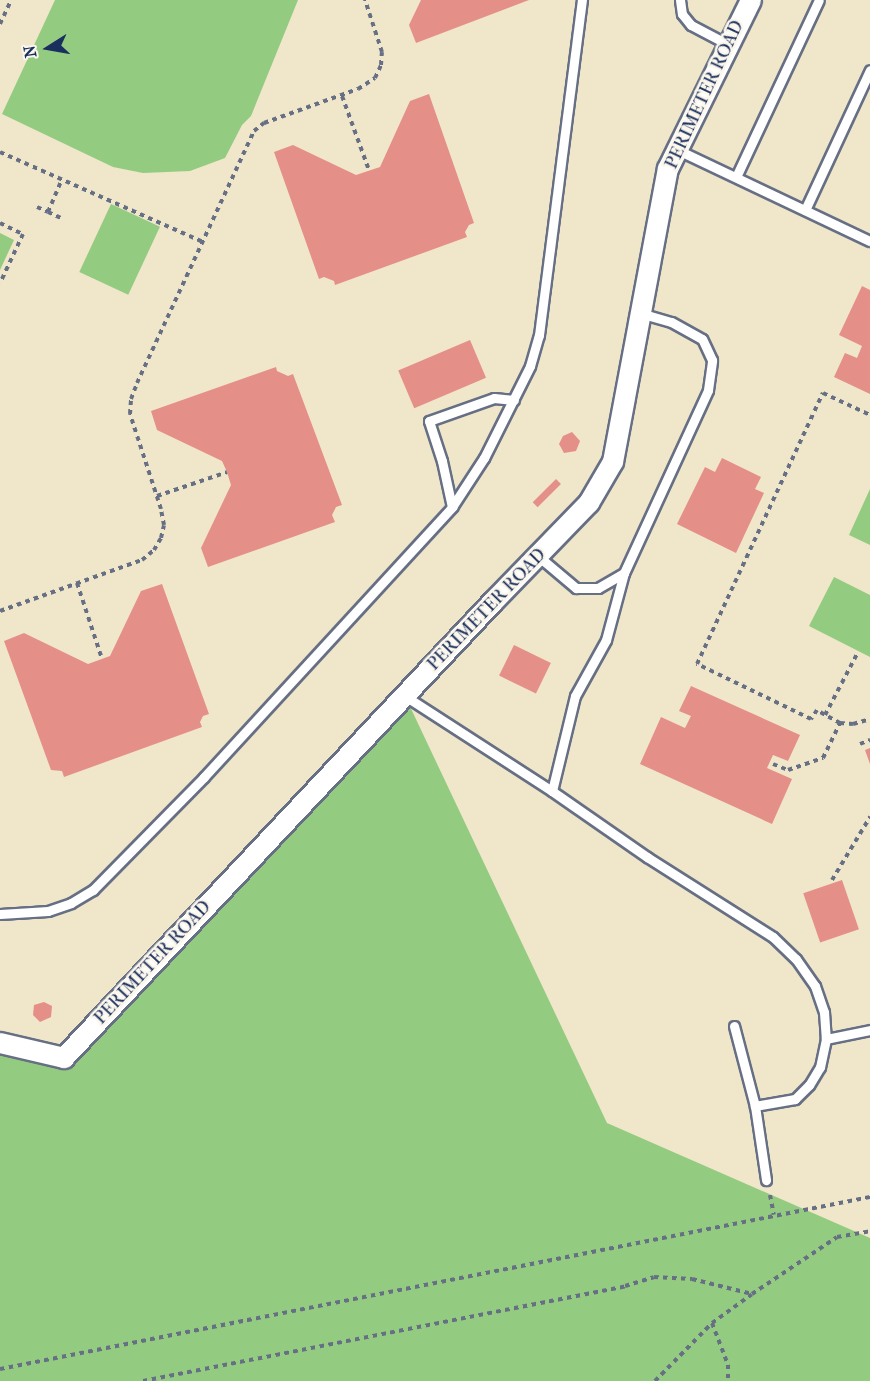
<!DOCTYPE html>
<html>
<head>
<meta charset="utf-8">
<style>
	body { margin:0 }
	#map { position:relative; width:870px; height:1381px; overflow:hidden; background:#f0e6ca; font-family:"IM FELL French Canon",serif }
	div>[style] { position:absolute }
	.green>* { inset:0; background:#93cc80; transform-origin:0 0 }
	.building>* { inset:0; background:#e58f89; transform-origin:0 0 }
	.path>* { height:4px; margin-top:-2px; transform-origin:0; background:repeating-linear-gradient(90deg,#666f84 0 4.5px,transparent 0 9px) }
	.roads { filter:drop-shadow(2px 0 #666f84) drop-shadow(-2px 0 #666f84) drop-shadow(0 2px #666f84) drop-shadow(0 -2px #666f84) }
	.lane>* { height:9px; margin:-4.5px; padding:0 4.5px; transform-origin:4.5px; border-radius:4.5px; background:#fff }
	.street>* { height:20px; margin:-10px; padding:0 10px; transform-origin:10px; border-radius:10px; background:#fff }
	span { translate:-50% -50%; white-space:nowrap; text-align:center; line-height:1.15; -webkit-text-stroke:5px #fbf7ec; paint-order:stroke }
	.street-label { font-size:18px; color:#1b2f5e }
	.north { position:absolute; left:18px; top:18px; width:60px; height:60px; -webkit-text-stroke:4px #fbf7ec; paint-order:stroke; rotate:259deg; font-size:16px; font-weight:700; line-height:24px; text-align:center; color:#1b2f5e }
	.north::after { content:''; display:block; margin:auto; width:21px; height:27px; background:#1b2f5e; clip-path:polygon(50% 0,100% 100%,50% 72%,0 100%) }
</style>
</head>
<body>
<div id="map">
	<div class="green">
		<div style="clip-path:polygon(55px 0,298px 0,251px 116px,242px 125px,225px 158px,190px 171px,143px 173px,113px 167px,2px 114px)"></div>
		<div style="left:111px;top:204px;width:54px;height:75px;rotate:25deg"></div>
		<div style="clip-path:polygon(0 233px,14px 240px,0 270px)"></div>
		<div style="clip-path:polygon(870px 489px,870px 545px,849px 535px)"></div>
		<div style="clip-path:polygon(834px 577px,870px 595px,870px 657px,809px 626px)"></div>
		<div style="clip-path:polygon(405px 696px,607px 1123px,870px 1238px,870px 1381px,0 1381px,0 1042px,64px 1058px)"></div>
	</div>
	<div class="building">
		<div style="clip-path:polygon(421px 0,529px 0,416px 43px,409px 25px)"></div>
		<div style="clip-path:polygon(429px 94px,474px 223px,469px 225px,465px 232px,467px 237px,335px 285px,334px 281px,324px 277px,319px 279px,274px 152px,293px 145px,356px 175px,380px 167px,410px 101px)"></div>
		<div style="clip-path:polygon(862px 286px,870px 290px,870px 394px,834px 377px,845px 353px,857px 358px,862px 346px,839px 335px)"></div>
		<div style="left:470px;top:340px;width:41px;height:78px;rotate:67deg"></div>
		<div style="clip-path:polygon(276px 367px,277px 371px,288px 376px,293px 374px,342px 505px,336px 507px,332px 515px,335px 522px,208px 567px,201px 548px,231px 485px,227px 472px,222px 461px,157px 430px,151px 411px)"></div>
		<div style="clip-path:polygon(572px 432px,580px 441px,576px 451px,564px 453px,559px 444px,563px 436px)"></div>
		<div style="clip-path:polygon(722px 458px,761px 477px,755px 489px,764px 493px,736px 553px,677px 524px,705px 467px,715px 472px)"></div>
		<div style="left:556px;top:479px;width:7px;height:33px;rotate:45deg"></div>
		<div style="clip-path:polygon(162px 584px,209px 714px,203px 716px,200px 722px,202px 727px,64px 777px,62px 771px,51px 770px,4px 641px,24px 633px,88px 664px,110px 656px,141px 591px)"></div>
		<div style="left:514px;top:645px;width:41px;height:34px;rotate:26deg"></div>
		<div style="clip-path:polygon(691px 686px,800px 735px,788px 761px,773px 755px,767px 768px,792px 779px,772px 824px,640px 764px,661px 717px,685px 728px,691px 716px,679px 711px)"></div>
		<div style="clip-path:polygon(870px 748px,870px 764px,865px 750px)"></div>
		<div style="left:842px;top:880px;width:52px;height:41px;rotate:71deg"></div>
		<div style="clip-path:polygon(44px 1002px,52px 1006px,51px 1017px,40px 1022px,33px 1015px,34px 1005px)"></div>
	</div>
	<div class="path">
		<div style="left:0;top:24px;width:26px;rotate:-65deg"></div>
		<div style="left:342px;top:96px;width:79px;rotate:70deg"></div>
		<div style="left:0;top:152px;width:220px;rotate:23.9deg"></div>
		<div style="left:37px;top:207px;width:12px;rotate:24deg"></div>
		<div style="left:48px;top:212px;width:34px;rotate:-67deg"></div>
		<div style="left:48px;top:212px;width:14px;rotate:25deg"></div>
		<div style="left:0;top:223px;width:25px;rotate:26deg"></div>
		<div style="left:23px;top:234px;width:54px;rotate:115.1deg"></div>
		<div style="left:157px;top:496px;width:74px;rotate:-18.9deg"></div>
		<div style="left:77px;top:583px;width:80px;rotate:71.8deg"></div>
		<div style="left:0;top:611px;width:151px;rotate:-19.8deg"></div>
		<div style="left:142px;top:560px;width:16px;rotate:-40deg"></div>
		<div style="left:154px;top:550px;width:14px;rotate:-60deg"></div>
		<div style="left:161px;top:538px;width:13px;rotate:-77deg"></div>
		<div style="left:164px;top:525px;width:16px;rotate:-101deg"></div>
		<div style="left:161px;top:509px;width:100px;rotate:-108.1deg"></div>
		<div style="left:130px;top:414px;width:15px;rotate:-86deg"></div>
		<div style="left:131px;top:399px;width:17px;rotate:-69deg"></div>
		<div style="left:137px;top:383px;width:278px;rotate:-65.1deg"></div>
		<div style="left:254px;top:131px;width:13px;rotate:-39deg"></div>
		<div style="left:264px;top:123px;width:100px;rotate:-19.9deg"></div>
		<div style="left:358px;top:89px;width:20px;rotate:-33deg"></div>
		<div style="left:375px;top:78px;width:14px;rotate:-65deg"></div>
		<div style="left:381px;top:65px;width:13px;rotate:-86deg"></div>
		<div style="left:382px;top:52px;width:55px;rotate:-108.1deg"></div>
		<div style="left:825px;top:715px;width:69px;rotate:-62.3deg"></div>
		<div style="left:840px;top:723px;width:13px;rotate:4deg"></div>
		<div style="left:853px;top:724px;width:18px;rotate:-16deg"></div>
		<div style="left:860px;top:744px;width:11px;rotate:-22deg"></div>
		<div style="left:773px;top:764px;width:16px;rotate:22deg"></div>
		<div style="left:788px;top:770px;width:37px;rotate:-19deg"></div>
		<div style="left:823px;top:758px;width:39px;rotate:-64deg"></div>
		<div style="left:840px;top:723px;width:26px;rotate:-151deg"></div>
		<div style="left:817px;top:710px;width:11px;rotate:124deg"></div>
		<div style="left:811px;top:719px;width:127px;rotate:-154.2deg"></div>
		<div style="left:697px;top:664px;width:299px;rotate:-65.1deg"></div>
		<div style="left:823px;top:393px;width:52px;rotate:25.1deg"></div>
		<div style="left:832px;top:880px;width:74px;rotate:-58.9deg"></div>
		<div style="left:770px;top:1195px;width:20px;rotate:79deg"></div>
		<div style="left:712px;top:1323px;width:45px;rotate:69.1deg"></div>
		<div style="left:728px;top:1365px;width:16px;rotate:90deg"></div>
		<div style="left:0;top:1369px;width:887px;rotate:-11.18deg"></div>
		<div style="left:143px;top:1381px;width:491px;rotate:-11.1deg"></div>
		<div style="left:625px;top:1286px;width:30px;rotate:-17deg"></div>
		<div style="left:654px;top:1277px;width:38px;rotate:3deg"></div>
		<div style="left:692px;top:1279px;width:62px;rotate:14deg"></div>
		<div style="left:655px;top:1381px;width:81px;rotate:-45.5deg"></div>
		<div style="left:712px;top:1323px;width:49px;rotate:-35.9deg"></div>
		<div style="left:752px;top:1294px;width:102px;rotate:-33.8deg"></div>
		<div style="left:837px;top:1237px;width:34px;rotate:-10deg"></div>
	</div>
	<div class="roads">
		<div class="lane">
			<div style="left:680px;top:0;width:14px;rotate:82deg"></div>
			<div style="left:682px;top:14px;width:14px;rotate:51deg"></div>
			<div style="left:691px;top:25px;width:43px;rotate:27.8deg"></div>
			<div style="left:678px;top:150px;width:212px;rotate:25.4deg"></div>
			<div style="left:736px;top:177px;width:195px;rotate:-64.9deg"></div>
			<div style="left:805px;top:210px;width:154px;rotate:-65.1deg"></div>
			<div style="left:452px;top:507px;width:47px;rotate:-102.3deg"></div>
			<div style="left:442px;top:461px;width:42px;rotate:-108deg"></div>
			<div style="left:429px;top:421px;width:69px;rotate:-19.5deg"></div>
			<div style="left:494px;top:398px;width:20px;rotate:6deg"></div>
			<div style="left:538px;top:556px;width:50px;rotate:40.1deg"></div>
			<div style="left:576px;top:588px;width:22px"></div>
			<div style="left:598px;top:588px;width:30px;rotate:-30deg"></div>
			<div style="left:624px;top:573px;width:201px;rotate:-65.3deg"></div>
			<div style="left:708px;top:390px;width:30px;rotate:-82deg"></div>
			<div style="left:712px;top:360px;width:23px;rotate:-115deg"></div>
			<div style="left:702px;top:339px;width:35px;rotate:-151deg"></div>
			<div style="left:671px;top:322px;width:32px;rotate:-164deg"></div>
			<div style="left:405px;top:696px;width:175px;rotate:32.9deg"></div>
			<div style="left:552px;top:791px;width:98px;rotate:-76.4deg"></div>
			<div style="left:575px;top:696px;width:64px;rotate:-61deg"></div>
			<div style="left:606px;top:640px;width:69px;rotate:-75deg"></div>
			<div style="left:552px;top:791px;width:116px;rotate:34.8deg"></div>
			<div style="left:647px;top:857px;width:149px;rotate:32.4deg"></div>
			<div style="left:773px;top:937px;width:32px;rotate:44deg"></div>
			<div style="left:796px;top:959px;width:33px;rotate:55deg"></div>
			<div style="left:815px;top:986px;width:28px;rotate:71deg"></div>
			<div style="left:824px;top:1012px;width:27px;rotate:86deg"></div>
			<div style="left:826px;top:1039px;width:29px;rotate:102deg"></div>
			<div style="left:820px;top:1067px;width:21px;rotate:121deg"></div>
			<div style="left:809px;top:1085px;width:20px;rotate:135deg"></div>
			<div style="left:795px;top:1099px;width:41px;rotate:170.1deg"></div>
			<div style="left:755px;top:1106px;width:75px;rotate:81.5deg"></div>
			<div style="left:0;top:914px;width:48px;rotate:-3.6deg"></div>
			<div style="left:48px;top:911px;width:24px;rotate:-19deg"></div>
			<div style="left:71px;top:903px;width:26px;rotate:-31deg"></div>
			<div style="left:93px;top:890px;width:158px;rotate:-45.5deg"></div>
			<div style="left:204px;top:777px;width:367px;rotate:-47.4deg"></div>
			<div style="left:452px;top:507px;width:59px;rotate:-56.9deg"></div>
			<div style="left:484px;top:458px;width:103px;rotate:-63.4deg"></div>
			<div style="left:530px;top:366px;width:32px;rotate:-74deg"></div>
			<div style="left:539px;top:335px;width:338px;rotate:-82.7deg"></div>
			<div style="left:734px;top:1026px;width:83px;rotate:75.3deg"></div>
			<div style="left:826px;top:1039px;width:45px;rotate:-11.6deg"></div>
		</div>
		<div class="street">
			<div style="left:0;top:1043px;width:66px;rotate:13.2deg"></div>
			<div style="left:64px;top:1058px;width:626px;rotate:-46.75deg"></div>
			<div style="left:493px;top:602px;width:138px;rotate:-45.9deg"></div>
			<div style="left:589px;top:503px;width:48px;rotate:-59.7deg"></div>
			<div style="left:613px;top:462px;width:298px;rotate:-79.4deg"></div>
			<div style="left:668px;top:169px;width:188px;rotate:-63.8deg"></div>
		</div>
	</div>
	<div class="street-label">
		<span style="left:705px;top:95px;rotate:-65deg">PERIMETER ROAD</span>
		<span style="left:487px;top:610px;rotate:-46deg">PERIMETER ROAD</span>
		<span style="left:153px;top:963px;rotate:-47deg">PERIMETER ROAD</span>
	</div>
	<div class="north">N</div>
</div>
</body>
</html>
